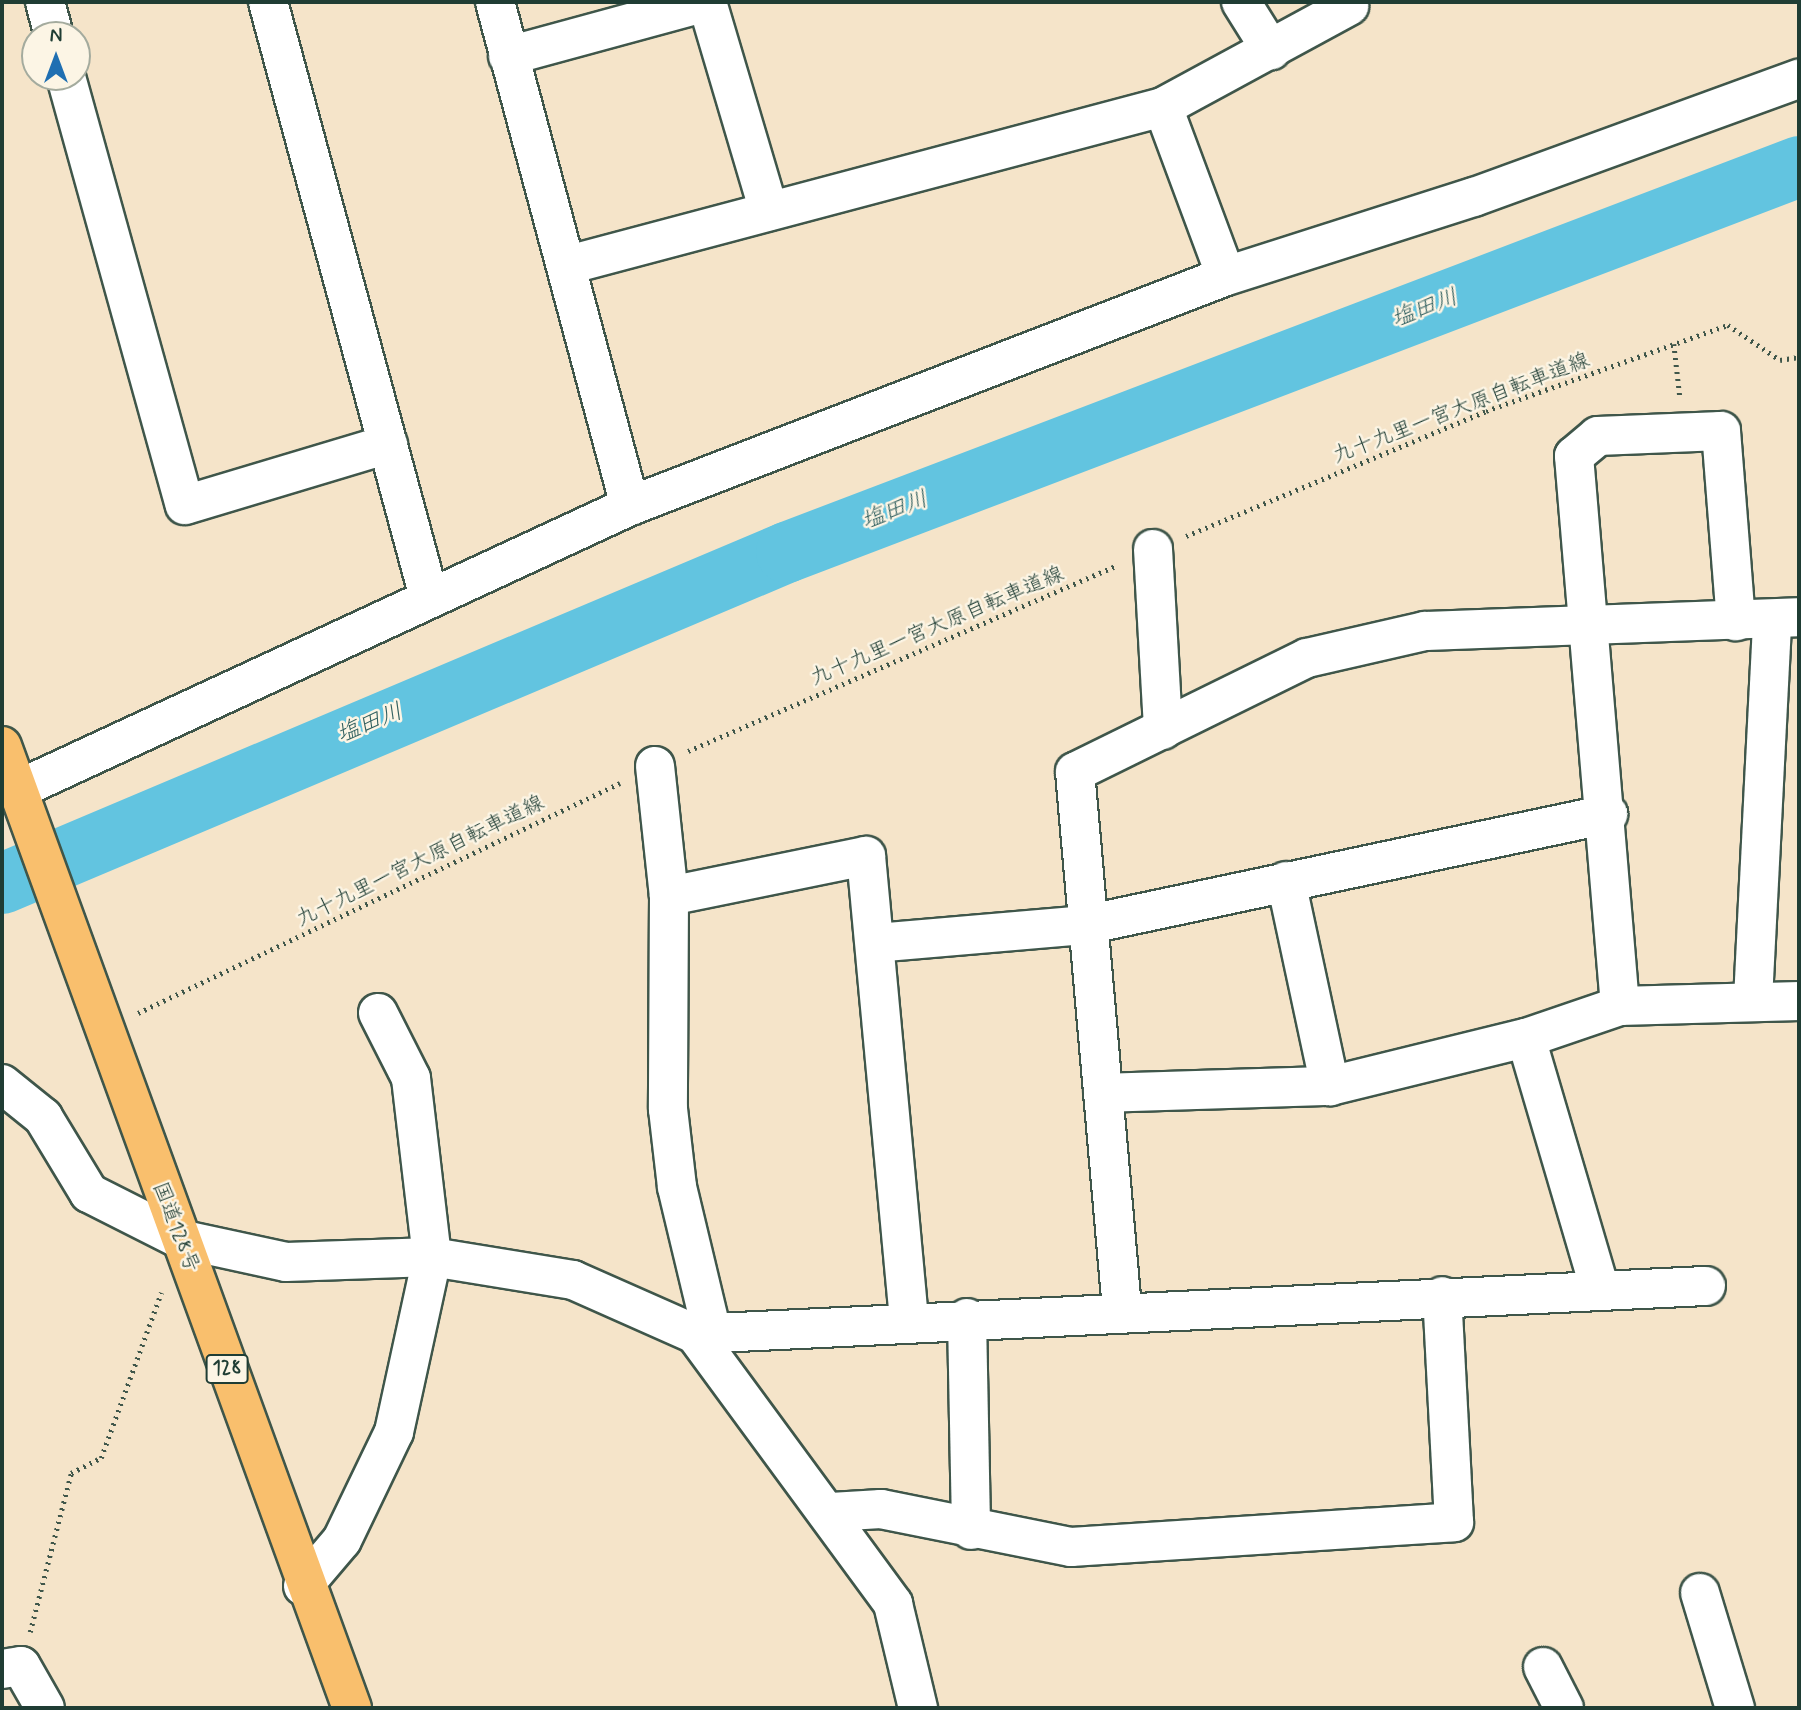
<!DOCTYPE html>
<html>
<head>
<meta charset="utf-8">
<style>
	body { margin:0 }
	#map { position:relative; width:1801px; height:1710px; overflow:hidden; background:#f5e4c9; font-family:Mynerve,"Klee One",sans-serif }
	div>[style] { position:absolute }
	.river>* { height:61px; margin:-30.5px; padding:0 30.5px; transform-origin:30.5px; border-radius:30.5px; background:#62c4e0 }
	.path>* { height:4.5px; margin-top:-2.25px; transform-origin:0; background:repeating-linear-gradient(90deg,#3f564a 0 2px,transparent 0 7px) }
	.roads { filter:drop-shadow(2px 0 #3f564a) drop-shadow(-2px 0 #3f564a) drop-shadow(0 2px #3f564a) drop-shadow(0 -2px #3f564a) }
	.minor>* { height:38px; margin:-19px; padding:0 19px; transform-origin:19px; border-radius:19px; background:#fff }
	.highway>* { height:38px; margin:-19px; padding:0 19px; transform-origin:19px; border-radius:19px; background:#f9bf6d }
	span { translate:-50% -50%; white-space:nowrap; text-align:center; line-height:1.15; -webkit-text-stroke:5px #fcf5e5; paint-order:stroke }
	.shield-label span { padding:2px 5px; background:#fcf5e5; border:2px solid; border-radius:5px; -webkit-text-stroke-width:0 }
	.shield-label { font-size:19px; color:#1f3d34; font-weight:700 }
	.street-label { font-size:21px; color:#1f3d34 }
	.water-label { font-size:23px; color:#305f5f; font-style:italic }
	.frame { position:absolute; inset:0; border:4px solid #1f3d34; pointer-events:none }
	.north { position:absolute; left:21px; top:21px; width:70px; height:70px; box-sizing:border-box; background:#fcf5e5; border:2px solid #a4ab9e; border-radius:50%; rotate:0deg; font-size:19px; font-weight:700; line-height:28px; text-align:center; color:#1f3d34 }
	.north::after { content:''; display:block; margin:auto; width:24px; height:32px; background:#1f6fb2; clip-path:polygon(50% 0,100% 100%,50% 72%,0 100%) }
</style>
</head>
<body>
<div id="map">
	<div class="river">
		<div style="left:2px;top:883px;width:851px;rotate:-22.89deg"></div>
		<div style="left:786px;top:552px;width:1084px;rotate:-20.86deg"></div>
	</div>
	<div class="path">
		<div style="left:1674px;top:344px;width:53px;rotate:83.5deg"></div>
		<div style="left:1186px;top:536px;width:325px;rotate:-22.6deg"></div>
		<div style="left:1486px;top:411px;width:257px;rotate:-19.6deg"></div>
		<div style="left:1728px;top:325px;width:63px;rotate:33.9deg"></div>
		<div style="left:1780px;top:360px;width:19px;rotate:-9deg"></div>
		<div style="left:688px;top:751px;width:468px;rotate:-23.4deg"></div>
		<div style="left:138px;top:1013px;width:534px;rotate:-25.51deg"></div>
		<div style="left:30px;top:1632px;width:164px;rotate:-75.5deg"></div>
		<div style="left:71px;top:1473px;width:34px;rotate:-27deg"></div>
		<div style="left:101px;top:1458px;width:176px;rotate:-70deg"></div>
	</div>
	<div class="roads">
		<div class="minor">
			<div style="left:45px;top:2px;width:34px;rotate:75deg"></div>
			<div style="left:268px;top:2px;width:616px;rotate:74.86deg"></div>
			<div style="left:495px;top:2px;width:522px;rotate:75deg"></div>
			<div style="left:707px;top:2px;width:218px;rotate:73.5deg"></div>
			<div style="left:1241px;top:2px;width:57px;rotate:58deg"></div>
			<div style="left:508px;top:56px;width:206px;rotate:-15.2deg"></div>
			<div style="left:66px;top:77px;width:444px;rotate:74.5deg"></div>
			<div style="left:185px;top:505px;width:212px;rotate:-16.7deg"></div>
			<div style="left:1163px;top:107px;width:180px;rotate:69.6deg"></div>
			<div style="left:568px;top:265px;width:616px;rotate:-14.87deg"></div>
			<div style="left:1163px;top:107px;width:212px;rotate:-28.5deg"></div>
			<div style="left:1153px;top:549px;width:181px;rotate:86.8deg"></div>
			<div style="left:655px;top:766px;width:131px;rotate:83.9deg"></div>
			<div style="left:669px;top:896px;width:213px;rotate:90.3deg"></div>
			<div style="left:668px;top:1109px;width:79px;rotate:83.4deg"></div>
			<div style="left:677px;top:1187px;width:150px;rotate:76.5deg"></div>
			<div style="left:17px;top:790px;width:676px;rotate:-24.86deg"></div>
			<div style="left:630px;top:506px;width:639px;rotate:-21.1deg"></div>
			<div style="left:1226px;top:276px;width:260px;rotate:-17.7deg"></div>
			<div style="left:1474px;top:197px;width:346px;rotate:-20deg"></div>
			<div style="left:1286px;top:881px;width:210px;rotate:77.9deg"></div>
			<div style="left:669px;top:896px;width:201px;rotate:-11.5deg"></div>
			<div style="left:866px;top:856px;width:465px;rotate:84.7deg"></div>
			<div style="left:875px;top:943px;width:211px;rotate:-4.9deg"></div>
			<div style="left:1085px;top:925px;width:535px;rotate:-11.98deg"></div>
			<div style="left:1753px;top:1000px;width:381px;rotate:-87.1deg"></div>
			<div style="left:1620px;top:1006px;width:179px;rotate:-1.6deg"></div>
			<div style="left:1526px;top:1038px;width:263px;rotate:73.6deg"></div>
			<div style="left:2px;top:1084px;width:53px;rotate:38.8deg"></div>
			<div style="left:43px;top:1117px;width:89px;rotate:58.8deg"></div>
			<div style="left:89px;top:1193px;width:102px;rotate:26.8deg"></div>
			<div style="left:180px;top:1239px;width:108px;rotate:12.2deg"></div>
			<div style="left:286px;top:1262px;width:146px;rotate:-2deg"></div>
			<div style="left:432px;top:1257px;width:143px;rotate:9.3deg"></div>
			<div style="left:573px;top:1280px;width:133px;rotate:23.9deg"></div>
			<div style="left:695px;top:1334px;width:335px;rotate:53.7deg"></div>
			<div style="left:893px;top:1604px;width:107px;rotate:76.5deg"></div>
			<div style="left:1103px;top:1093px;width:227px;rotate:-1.8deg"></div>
			<div style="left:1330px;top:1086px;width:202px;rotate:-13.8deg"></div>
			<div style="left:1526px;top:1038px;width:99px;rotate:-18.8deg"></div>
			<div style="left:1620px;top:1006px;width:552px;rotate:-94.78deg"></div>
			<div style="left:1574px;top:456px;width:31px;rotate:-40deg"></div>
			<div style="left:1598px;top:436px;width:123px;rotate:-2.3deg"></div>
			<div style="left:1721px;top:431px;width:191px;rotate:85.5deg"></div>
			<div style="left:1122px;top:1309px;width:539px;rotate:-95deg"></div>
			<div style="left:1075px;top:772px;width:258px;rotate:-26.2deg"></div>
			<div style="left:1307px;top:658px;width:121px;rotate:-12.9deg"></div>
			<div style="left:1425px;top:631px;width:374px;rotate:-2.1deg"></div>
			<div style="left:967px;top:1318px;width:212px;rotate:88.9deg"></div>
			<div style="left:695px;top:1334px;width:1012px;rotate:-2.72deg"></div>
			<div style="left:831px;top:1512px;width:50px;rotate:-3.4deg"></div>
			<div style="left:881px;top:1509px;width:194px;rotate:11.3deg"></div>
			<div style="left:1071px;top:1547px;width:384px;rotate:-3.7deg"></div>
			<div style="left:1454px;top:1522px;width:226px;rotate:-93deg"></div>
			<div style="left:303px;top:1586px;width:60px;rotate:-49.7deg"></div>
			<div style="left:342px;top:1540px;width:120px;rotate:-64.3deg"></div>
			<div style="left:394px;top:1432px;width:179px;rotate:-77.7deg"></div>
			<div style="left:432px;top:1257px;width:180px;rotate:-96.7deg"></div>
			<div style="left:411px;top:1078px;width:73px;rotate:-116.9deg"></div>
			<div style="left:1700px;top:1593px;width:120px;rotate:73.1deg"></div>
			<div style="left:1543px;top:1667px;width:46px;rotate:62.9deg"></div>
			<div style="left:2px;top:1669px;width:19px;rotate:-9deg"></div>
			<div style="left:21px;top:1666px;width:48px;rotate:60.3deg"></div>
		</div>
		<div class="highway">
			<div style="left:2px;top:746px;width:1024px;rotate:70.01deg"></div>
		</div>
	</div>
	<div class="shield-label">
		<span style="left:227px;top:1369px">128</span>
	</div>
	<div class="street-label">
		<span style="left:1461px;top:408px;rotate:-21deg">九十九里一宮大原自転車道線</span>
		<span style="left:937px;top:626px;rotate:-23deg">九十九里一宮大原自転車道線</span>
		<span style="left:420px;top:861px;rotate:-26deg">九十九里一宮大原自転車道線</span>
		<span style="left:176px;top:1227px;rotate:69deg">国道128号</span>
	</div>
	<div class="water-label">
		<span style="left:1425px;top:309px;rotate:-21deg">塩田川</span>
		<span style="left:895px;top:511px;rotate:-21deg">塩田川</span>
		<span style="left:370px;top:724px;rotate:-22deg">塩田川</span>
	</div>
	<div class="frame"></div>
	<div class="north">N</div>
</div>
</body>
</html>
